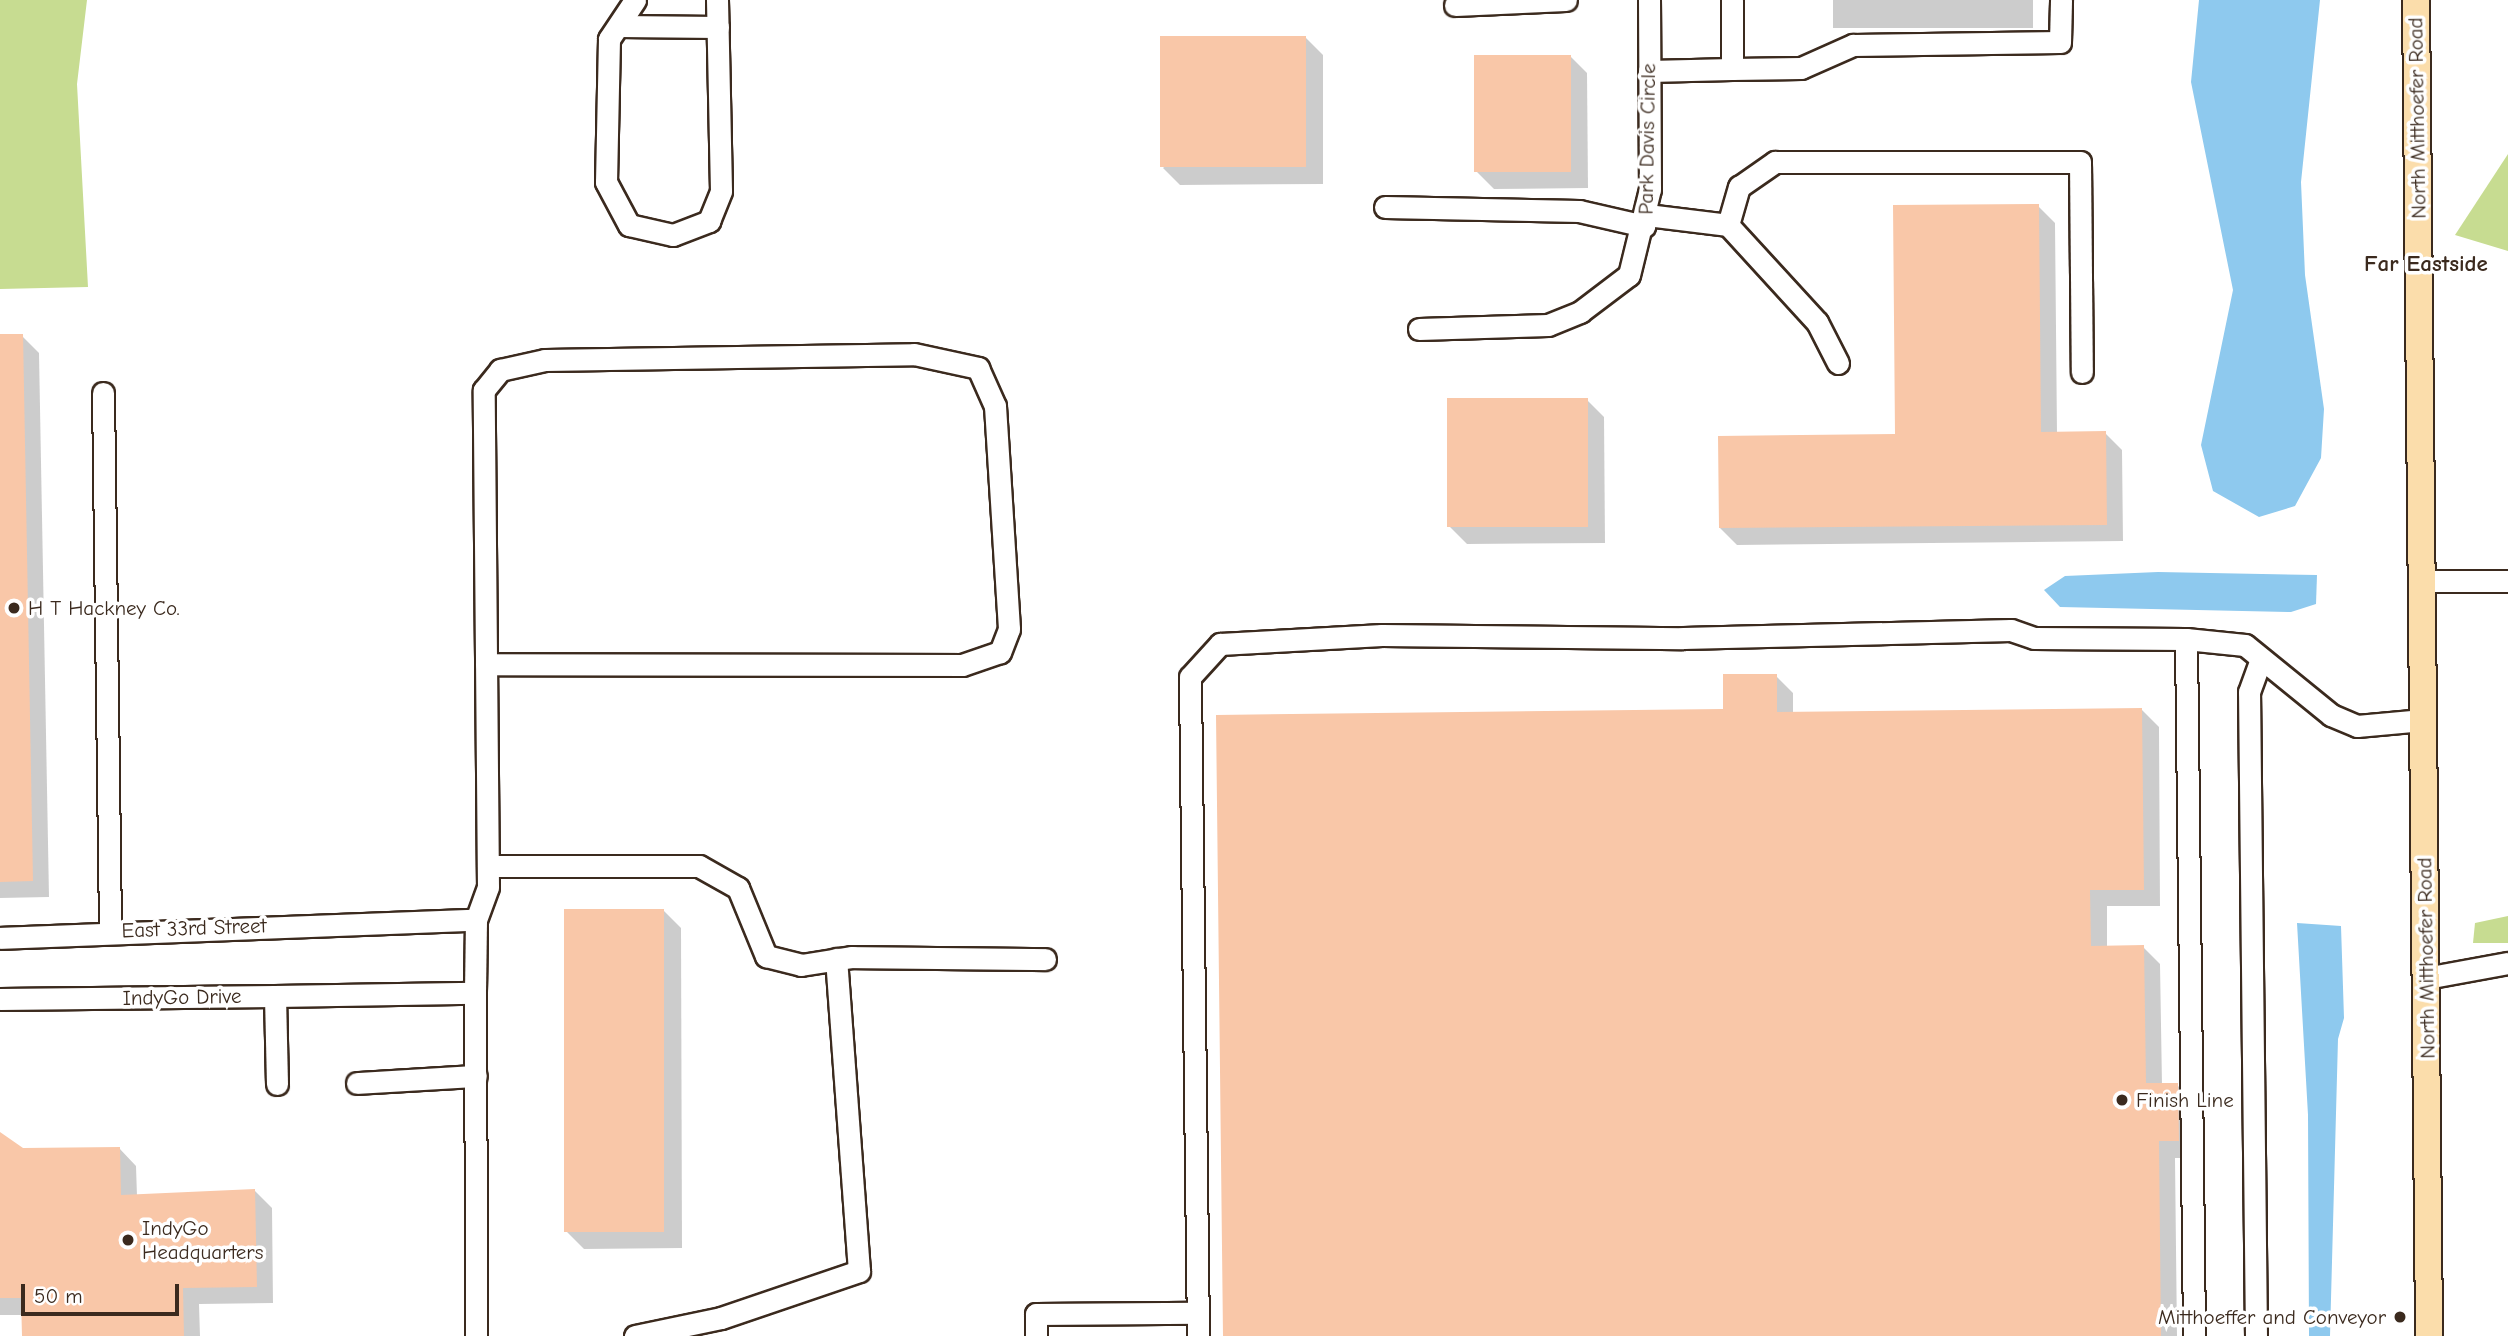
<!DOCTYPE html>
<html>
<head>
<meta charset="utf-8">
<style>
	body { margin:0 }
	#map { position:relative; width:2508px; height:1336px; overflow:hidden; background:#fff; font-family:"Comic Neue",sans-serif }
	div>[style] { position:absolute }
	.green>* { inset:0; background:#c7dc91 }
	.water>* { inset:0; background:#8ec9ee }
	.shadow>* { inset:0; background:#0003; transform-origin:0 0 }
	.building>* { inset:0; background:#f9c7a8; transform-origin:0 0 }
	.roads { filter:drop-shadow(2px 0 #3b2a1e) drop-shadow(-2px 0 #3b2a1e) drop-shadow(0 2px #3b2a1e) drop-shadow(0 -2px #3b2a1e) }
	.minor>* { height:21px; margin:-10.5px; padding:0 10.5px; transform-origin:10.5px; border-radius:10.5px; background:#fff }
	.major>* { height:26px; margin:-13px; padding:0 13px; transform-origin:13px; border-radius:13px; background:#fbddab }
	.dots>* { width:19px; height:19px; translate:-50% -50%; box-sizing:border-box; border:4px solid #fff; border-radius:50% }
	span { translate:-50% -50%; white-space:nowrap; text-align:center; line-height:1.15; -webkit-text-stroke:7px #fff; paint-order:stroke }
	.street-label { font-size:21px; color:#3b2a1e }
	.poi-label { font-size:21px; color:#3b2a1e }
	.left { translate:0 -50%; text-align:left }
	.right { translate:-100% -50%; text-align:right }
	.neighbourhood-label { font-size:23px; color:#3b2a1e; font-weight:700 }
	.scale { position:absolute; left:21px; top:1284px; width:158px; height:32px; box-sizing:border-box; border:4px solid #3b2a1e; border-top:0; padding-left:9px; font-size:21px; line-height:24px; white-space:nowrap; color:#3b2a1e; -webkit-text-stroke:5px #fff; paint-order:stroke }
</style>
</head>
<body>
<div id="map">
	<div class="green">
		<div style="clip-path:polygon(0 0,87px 0,77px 84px,88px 287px,0 289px)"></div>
		<div style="clip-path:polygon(2508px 154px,2508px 251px,2455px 235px)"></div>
		<div style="clip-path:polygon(2508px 916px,2508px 943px,2473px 943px,2475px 923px)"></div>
	</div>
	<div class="water">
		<div style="clip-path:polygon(2199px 0,2320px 0,2301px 182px,2305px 275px,2324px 409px,2321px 458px,2295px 506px,2259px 517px,2213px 491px,2201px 445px,2233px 290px,2191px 82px)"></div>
		<div style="clip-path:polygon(2158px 572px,2317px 575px,2316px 604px,2291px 612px,2060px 607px,2044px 590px,2065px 576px)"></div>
		<div style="clip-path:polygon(2297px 923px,2341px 926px,2344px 1018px,2338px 1039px,2330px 1336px,2309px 1336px,2308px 1115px)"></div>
	</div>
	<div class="shadow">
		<div style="left:1833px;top:0;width:200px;height:28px"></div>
		<div style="clip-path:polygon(1306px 38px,1323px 55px,1323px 184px,1180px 185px,1163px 168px)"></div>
		<div style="clip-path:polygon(1570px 56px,1587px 73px,1588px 188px,1494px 189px,1477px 172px)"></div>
		<div style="clip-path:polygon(2038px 206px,2055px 223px,2057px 433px,2105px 433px,2122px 450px,2123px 541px,1737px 545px,1720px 528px,1897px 436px)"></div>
		<div style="clip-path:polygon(0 336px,22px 336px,39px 353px,49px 897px,0 898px)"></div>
		<div style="clip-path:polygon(1587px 400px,1604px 417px,1605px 543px,1467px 544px,1450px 527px)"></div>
		<div style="clip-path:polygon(1776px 676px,1793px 693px,1793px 714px,2142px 710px,2159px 727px,2160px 906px,2107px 906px,2107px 948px,2143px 947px,2160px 964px,2162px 1085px,2177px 1085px,2194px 1102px,2195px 1158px,2175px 1158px,2177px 1336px,1225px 1336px,1725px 711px)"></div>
		<div style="clip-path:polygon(664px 911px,681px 928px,682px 1248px,584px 1249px,567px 1232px)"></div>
		<div style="clip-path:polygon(0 1141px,23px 1150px,119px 1148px,136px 1166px,137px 1196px,255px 1191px,272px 1208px,273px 1303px,199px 1304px,200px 1336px,24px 1336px,23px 1315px,0 1315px)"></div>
	</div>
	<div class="building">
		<div style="left:1306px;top:36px;width:131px;height:146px;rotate:90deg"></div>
		<div style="left:1571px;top:55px;width:117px;height:97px;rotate:90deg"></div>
		<div style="clip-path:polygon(2039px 204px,2041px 432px,2106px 431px,2107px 525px,1719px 528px,1718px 436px,1895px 434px,1893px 205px)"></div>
		<div style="clip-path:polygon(0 334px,23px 334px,33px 881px,0 882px)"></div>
		<div style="left:1588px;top:398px;width:129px;height:141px;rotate:90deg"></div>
		<div style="clip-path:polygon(1723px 674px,1777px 674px,1777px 712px,2142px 708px,2144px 890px,2090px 890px,2091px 946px,2144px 945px,2146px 1083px,2178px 1083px,2179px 1141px,2159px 1141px,2161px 1336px,1223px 1336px,1216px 715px,1723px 709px)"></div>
		<div style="left:664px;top:909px;width:323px;height:100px;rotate:90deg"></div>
		<div style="clip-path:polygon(0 1132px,23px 1148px,120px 1147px,121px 1195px,255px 1189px,257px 1287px,183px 1288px,184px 1336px,22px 1336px,21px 1298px,0 1298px)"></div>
	</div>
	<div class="roads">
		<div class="minor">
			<div style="left:635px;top:0;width:47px;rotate:123.7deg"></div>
			<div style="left:609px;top:39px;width:143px;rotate:91.2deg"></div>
			<div style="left:606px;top:182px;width:49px;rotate:61.9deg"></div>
			<div style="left:629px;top:225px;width:45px;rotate:12.8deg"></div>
			<div style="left:673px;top:235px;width:39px;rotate:-21deg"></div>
			<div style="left:709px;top:221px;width:32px;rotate:-68deg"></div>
			<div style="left:721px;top:191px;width:191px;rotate:-91.2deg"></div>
			<div style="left:1455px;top:5px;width:111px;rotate:-2.6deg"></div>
			<div style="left:619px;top:26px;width:99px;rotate:0.6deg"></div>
			<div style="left:1732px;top:69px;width:69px;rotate:-0.8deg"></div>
			<div style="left:1801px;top:68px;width:57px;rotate:-23.9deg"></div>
			<div style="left:1853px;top:45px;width:207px;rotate:-0.8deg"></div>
			<div style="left:2060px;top:42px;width:42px;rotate:-88.6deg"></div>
			<div style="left:1649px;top:71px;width:83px;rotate:-1.4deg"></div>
			<div style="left:1732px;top:69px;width:69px;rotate:-90deg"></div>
			<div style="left:1385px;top:207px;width:194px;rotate:1.2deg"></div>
			<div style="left:1579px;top:211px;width:67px;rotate:13deg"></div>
			<div style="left:1647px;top:215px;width:82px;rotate:7deg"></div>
			<div style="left:1728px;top:225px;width:40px;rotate:-74deg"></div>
			<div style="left:1739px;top:187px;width:44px;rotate:-34.8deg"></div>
			<div style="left:1775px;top:162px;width:305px"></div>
			<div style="left:2080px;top:162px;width:210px;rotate:89.5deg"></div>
			<div style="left:1728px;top:225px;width:132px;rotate:47.5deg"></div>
			<div style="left:1817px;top:322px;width:46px;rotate:62.9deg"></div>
			<div style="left:1419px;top:329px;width:129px;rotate:-1.8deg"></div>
			<div style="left:1548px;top:325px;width:35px;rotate:-22deg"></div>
			<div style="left:1580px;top:312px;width:61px;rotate:-37.1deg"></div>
			<div style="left:1629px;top:275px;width:89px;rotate:-76.3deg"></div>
			<div style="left:1650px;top:189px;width:189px;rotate:-90.3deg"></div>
			<div style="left:103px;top:393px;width:537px;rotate:89.25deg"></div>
			<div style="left:2422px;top:581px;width:86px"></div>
			<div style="left:2186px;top:639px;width:697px;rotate:89.34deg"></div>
			<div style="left:488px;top:866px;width:211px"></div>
			<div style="left:699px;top:866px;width:45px;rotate:29.4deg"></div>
			<div style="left:738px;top:888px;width:74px;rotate:67.6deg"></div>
			<div style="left:766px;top:956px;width:36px;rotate:14deg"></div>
			<div style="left:801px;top:965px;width:52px;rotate:-8.9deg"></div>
			<div style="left:852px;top:957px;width:193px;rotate:0.6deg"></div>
			<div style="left:476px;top:920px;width:35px;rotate:-70deg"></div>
			<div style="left:488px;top:887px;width:497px;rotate:-90.5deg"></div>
			<div style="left:484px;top:390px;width:26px;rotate:-51deg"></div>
			<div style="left:500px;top:370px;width:46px;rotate:-12.5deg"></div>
			<div style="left:545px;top:360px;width:369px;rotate:-0.9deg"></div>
			<div style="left:914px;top:354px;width:66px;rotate:12.3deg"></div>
			<div style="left:978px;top:368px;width:42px;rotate:65.9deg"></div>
			<div style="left:995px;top:406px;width:223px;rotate:86.4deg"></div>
			<div style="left:1009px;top:629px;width:25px;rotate:111deg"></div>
			<div style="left:1000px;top:652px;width:40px;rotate:161.1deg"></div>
			<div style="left:962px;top:665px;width:476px;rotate:-179.9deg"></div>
			<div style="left:0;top:938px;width:476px;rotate:-2.2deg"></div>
			<div style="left:476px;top:920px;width:73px;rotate:90.8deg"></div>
			<div style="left:2426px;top:978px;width:83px;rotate:-10.4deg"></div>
			<div style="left:275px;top:996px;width:200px;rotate:-0.9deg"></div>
			<div style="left:475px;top:993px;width:343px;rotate:89.8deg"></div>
			<div style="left:0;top:999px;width:275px;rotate:-0.6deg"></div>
			<div style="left:275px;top:996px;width:88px;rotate:88.7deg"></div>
			<div style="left:357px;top:1083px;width:119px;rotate:-3.4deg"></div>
			<div style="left:635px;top:1336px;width:88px;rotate:-11.8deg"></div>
			<div style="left:721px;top:1318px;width:146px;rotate:-18.8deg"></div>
			<div style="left:859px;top:1271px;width:313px;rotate:-94.2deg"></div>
			<div style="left:1036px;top:1336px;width:22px;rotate:-90deg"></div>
			<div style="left:1036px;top:1314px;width:162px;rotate:-0.4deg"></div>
			<div style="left:1198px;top:1336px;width:659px;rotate:-90.7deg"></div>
			<div style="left:1190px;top:677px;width:45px;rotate:-47.7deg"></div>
			<div style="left:1220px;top:644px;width:162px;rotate:-3.2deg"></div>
			<div style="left:1382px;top:635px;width:301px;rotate:0.6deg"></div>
			<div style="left:1683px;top:638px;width:328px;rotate:-1.4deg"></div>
			<div style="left:2011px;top:630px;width:24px;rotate:19deg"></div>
			<div style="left:2034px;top:638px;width:152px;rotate:0.4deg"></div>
			<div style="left:2186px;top:639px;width:59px;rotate:5.8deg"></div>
			<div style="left:2245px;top:645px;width:111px;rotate:39.1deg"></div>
			<div style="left:2331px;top:715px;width:28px;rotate:23deg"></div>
			<div style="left:2357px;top:726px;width:66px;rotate:-5.2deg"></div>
			<div style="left:2256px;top:1336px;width:644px;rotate:-90.62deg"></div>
			<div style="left:2249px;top:692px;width:35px;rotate:-70deg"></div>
		</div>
		<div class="major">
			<div style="left:2416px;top:0;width:1336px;rotate:89.44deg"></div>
		</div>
	</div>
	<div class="dots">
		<div style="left:14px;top:608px;background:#3b2a1e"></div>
		<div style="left:2122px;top:1100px;background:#3b2a1e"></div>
		<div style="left:128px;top:1240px;background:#3b2a1e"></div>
		<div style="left:2400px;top:1317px;background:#3b2a1e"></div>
	</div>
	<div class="street-label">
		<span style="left:2417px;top:118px;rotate:-91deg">North Mitthoefer Road</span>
		<span style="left:1647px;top:139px;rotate:-89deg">Park Davis Circle</span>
		<span style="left:194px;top:928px;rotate:-2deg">East 33rd Street</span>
		<span style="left:2426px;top:958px;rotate:-91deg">North Mitthoefer Road</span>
		<span style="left:182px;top:997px;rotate:-1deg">IndyGo Drive</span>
	</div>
	<div class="poi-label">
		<span class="left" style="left:28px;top:608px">H T Hackney Co.</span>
		<span class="left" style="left:2136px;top:1100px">Finish Line</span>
		<span class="left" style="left:142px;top:1240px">IndyGo<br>Headquarters</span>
		<span class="right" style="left:2386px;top:1317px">Mitthoeffer and Conveyor</span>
	</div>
	<div class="neighbourhood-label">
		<span style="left:2426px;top:264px">Far Eastside</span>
	</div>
	<div class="scale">50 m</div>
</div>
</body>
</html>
